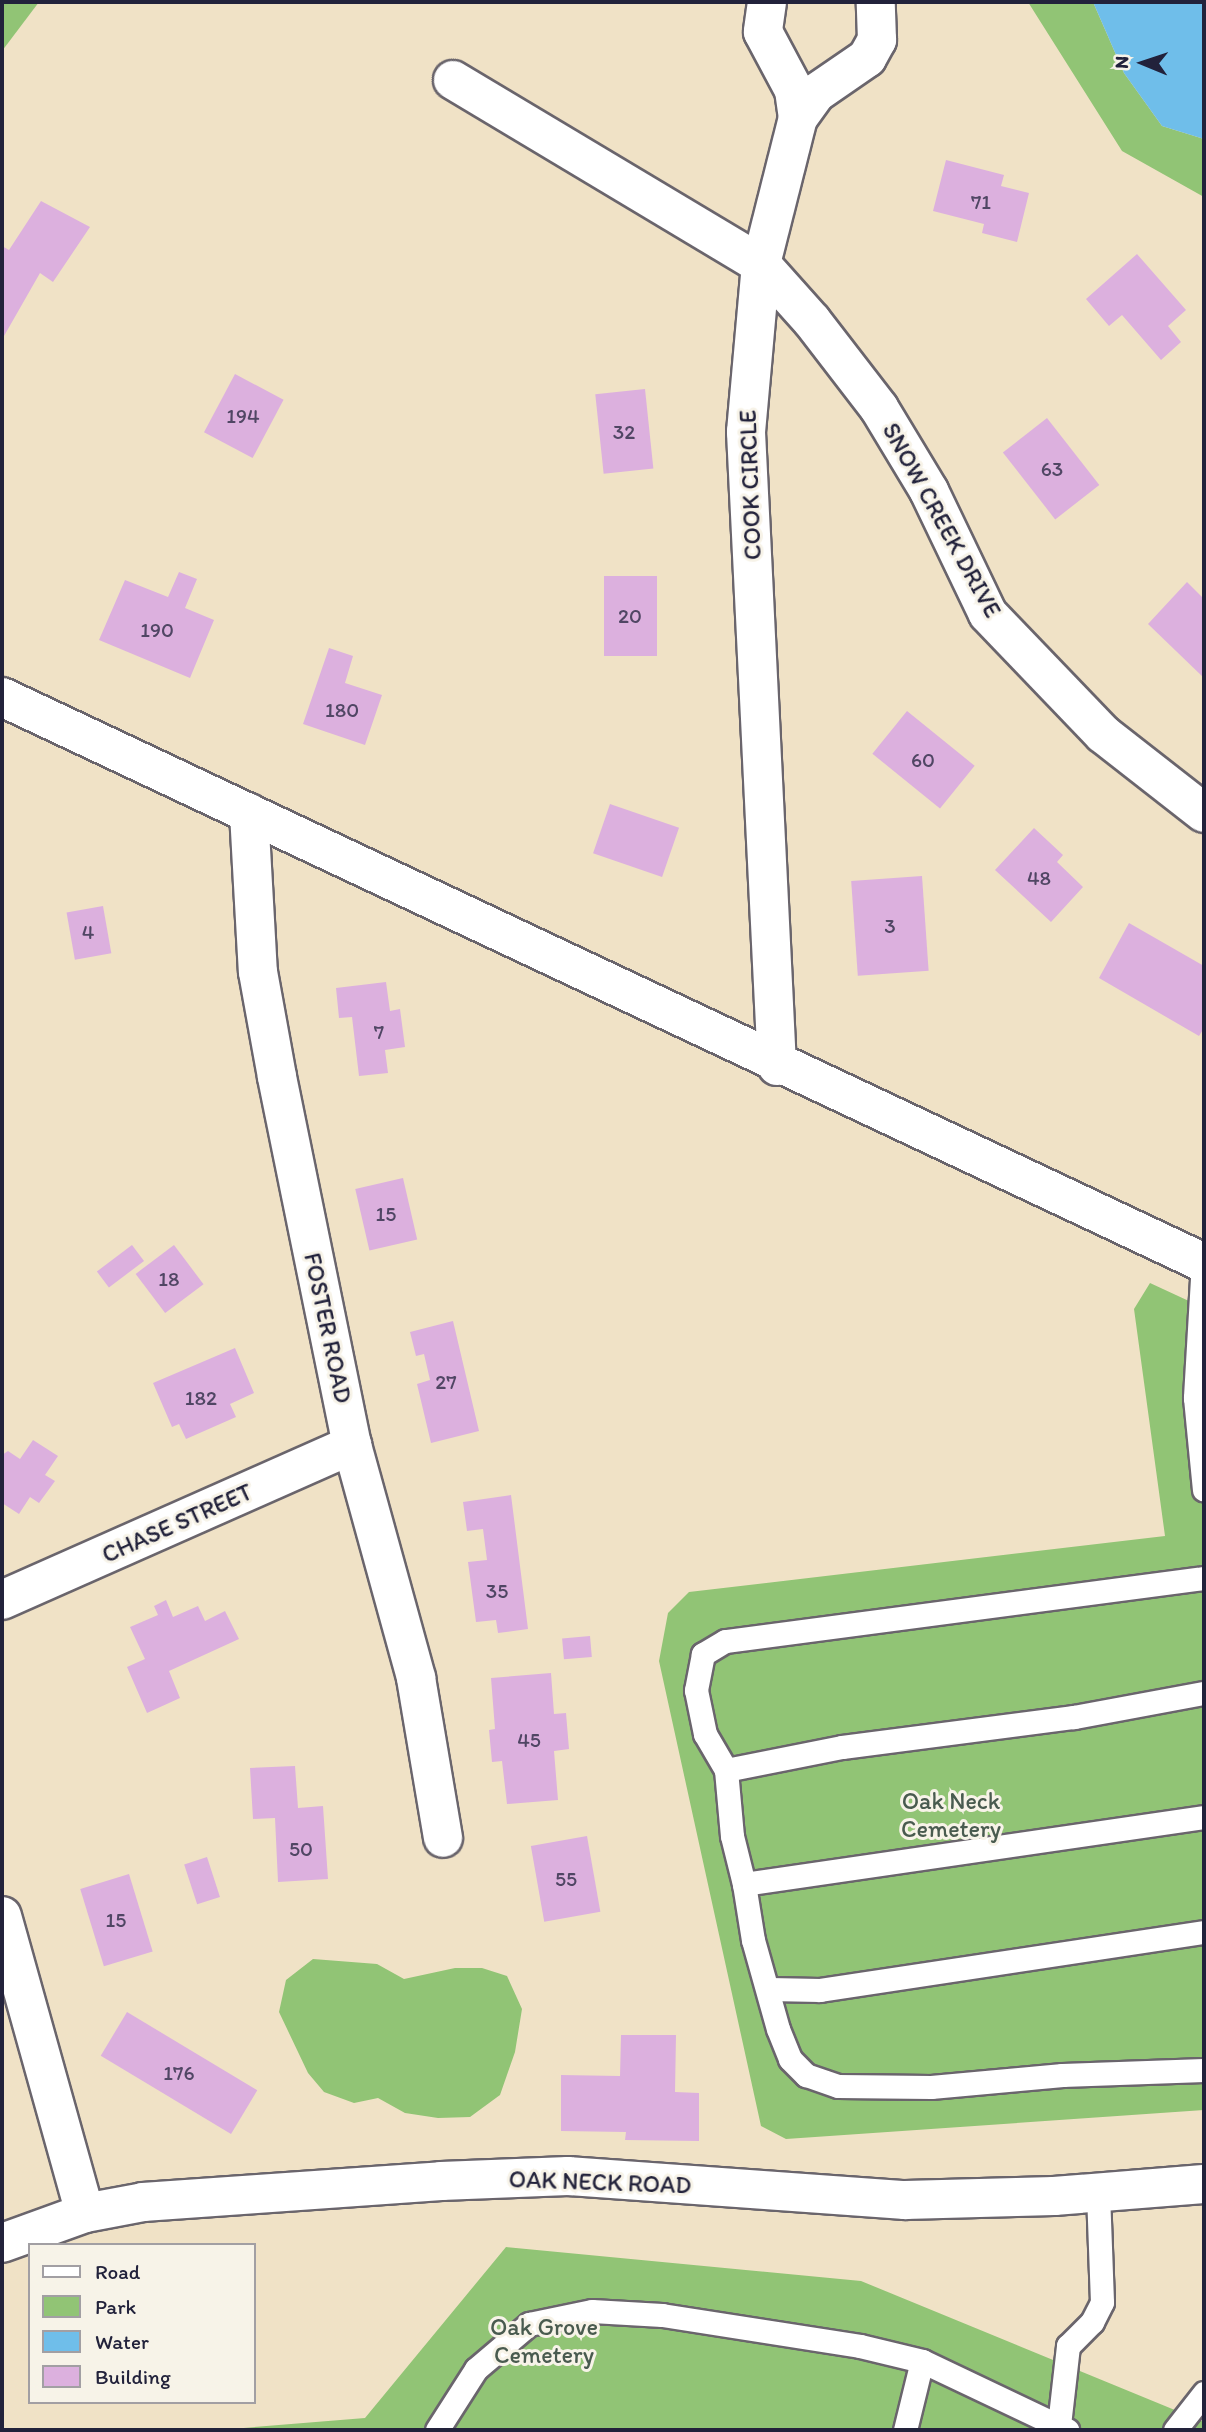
<!DOCTYPE html>
<html>
<head>
<meta charset="utf-8">
<style>
	body { margin:0 }
	#map { position:relative; width:1206px; height:2432px; overflow:hidden; background:#f0e2c6; font-family:Itim,sans-serif }
	div>[style] { position:absolute }
	.green>* { inset:0; background:#91c475 }
	.water>* { inset:0; background:#6fbeea }
	.building>* { inset:0; background:#dcb0de; transform-origin:0 0 }
	.roads { filter:drop-shadow(2px 0 #6a656c) drop-shadow(-2px 0 #6a656c) drop-shadow(0 2px #6a656c) drop-shadow(0 -2px #6a656c) }
	.service>* { height:23px; margin:-11.5px; padding:0 11.5px; transform-origin:11.5px; border-radius:11.5px; background:#fff }
	.minor>* { height:38px; margin:-19px; padding:0 19px; transform-origin:19px; border-radius:19px; background:#fff }
	.tertiary>* { height:38px; margin:-19px; padding:0 19px; transform-origin:19px; border-radius:19px; background:#fff }
	span { translate:-50% -50%; white-space:nowrap; text-align:center; line-height:1.15; -webkit-text-stroke:6px #f7f3e8; paint-order:stroke }
	.number-label { font-size:21px; color:#504664 }
	.number-label span { -webkit-text-stroke-width:0 }
	.street-label { font-size:24px; color:#22223b }
	.park-label { font-size:24px; color:#495b4f }
	.frame { position:absolute; inset:0; border:4px solid #22223b; pointer-events:none }
	.legend { position:absolute; left:28px; top:2243px; width:228px; height:161px; box-sizing:border-box; background:#f7f3e8; border:2px solid #a29fa3; margin:0; padding:9px 12px; list-style:none; font-size:21px; color:#22223b }
	.legend li { display:flex; align-items:center; gap:14px; height:35px }
	.legend b { width:35px; border:2px solid #a29fa3 }
	.north { position:absolute; left:1108px; top:28px; width:70px; height:70px; -webkit-text-stroke:5px #f7f3e8; paint-order:stroke; rotate:272deg; font-size:19px; font-weight:700; line-height:28px; text-align:center; color:#22223b }
	.north::after { content:''; display:block; margin:auto; width:24px; height:32px; background:#22223b; clip-path:polygon(50% 0,100% 100%,50% 72%,0 100%) }
</style>
</head>
<body>
<div id="map">
	<div class="green">
		<div style="clip-path:polygon(2px 2px,39px 2px,2px 51px)"></div>
		<div style="clip-path:polygon(1028px 2px,1093px 2px,1124px 73px,1162px 126px,1204px 139px,1204px 197px,1122px 151px)"></div>
		<div style="clip-path:polygon(1150px 1283px,1204px 1308px,1204px 2110px,786px 2139px,761px 2126px,659px 1661px,668px 1613px,689px 1592px,1165px 1536px,1134px 1309px)"></div>
		<div style="clip-path:polygon(313px 1959px,377px 1964px,404px 1979px,455px 1968px,482px 1968px,507px 1976px,522px 2009px,515px 2052px,500px 2095px,470px 2117px,438px 2118px,405px 2113px,378px 2098px,354px 2103px,324px 2092px,308px 2073px,279px 2012px,286px 1980px)"></div>
		<div style="clip-path:polygon(506px 2247px,861px 2281px,1204px 2422px,1204px 2430px,219px 2430px,365px 2418px)"></div>
	</div>
	<div class="water">
		<div style="clip-path:polygon(1093px 2px,1204px 2px,1204px 139px,1162px 126px,1124px 73px)"></div>
	</div>
	<div class="building">
		<div style="clip-path:polygon(946px 160px,1004px 175px,1001px 186px,1029px 193px,1017px 242px,982px 233px,984px 224px,933px 211px)"></div>
		<div style="clip-path:polygon(41px 201px,90px 227px,53px 282px,40px 273px,4px 336px,2px 246px,9px 250px)"></div>
		<div style="clip-path:polygon(1137px 254px,1186px 310px,1168px 326px,1181px 342px,1161px 360px,1122px 315px,1109px 326px,1086px 299px)"></div>
		<div style="left:235px;top:374px;width:55px;height:66px;rotate:28deg"></div>
		<div style="left:645px;top:389px;width:80px;height:50px;rotate:84deg"></div>
		<div style="left:1047px;top:418px;width:85px;height:56px;rotate:52deg"></div>
		<div style="clip-path:polygon(179px 572px,197px 579px,185px 608px,214px 620px,190px 678px,99px 640px,125px 580px,168px 597px)"></div>
		<div style="left:657px;top:576px;width:80px;height:53px;rotate:90deg"></div>
		<div style="clip-path:polygon(1187px 582px,1204px 599px,1204px 678px,1148px 624px)"></div>
		<div style="clip-path:polygon(329px 648px,353px 656px,345px 683px,382px 695px,365px 745px,303px 724px)"></div>
		<div style="left:907px;top:711px;width:87px;height:55px;rotate:39deg"></div>
		<div style="left:610px;top:804px;width:73px;height:52px;rotate:19deg"></div>
		<div style="clip-path:polygon(1034px 828px,1063px 855px,1057px 862px,1083px 887px,1051px 922px,995px 870px)"></div>
		<div style="left:922px;top:876px;width:95px;height:71px;rotate:86deg"></div>
		<div style="left:103px;top:906px;width:48px;height:37px;rotate:80deg"></div>
		<div style="clip-path:polygon(1129px 923px,1204px 966px,1204px 1028px,1199px 1036px,1099px 978px)"></div>
		<div style="clip-path:polygon(386px 982px,390px 1011px,400px 1009px,405px 1047px,385px 1050px,388px 1073px,359px 1076px,352px 1017px,339px 1018px,336px 988px)"></div>
		<div style="left:403px;top:1178px;width:63px;height:49px;rotate:77deg"></div>
		<div style="left:132px;top:1245px;width:20px;height:44px;rotate:53deg"></div>
		<div style="left:174px;top:1245px;width:49px;height:48px;rotate:53deg"></div>
		<div style="clip-path:polygon(453px 1321px,479px 1431px,431px 1443px,417px 1384px,430px 1380px,424px 1354px,416px 1356px,410px 1332px)"></div>
		<div style="clip-path:polygon(235px 1348px,254px 1393px,230px 1404px,236px 1417px,186px 1439px,179px 1424px,172px 1427px,153px 1383px)"></div>
		<div style="clip-path:polygon(33px 1440px,58px 1456px,45px 1475px,55px 1481px,39px 1503px,30px 1497px,19px 1514px,2px 1503px,2px 1455px,8px 1451px,20px 1459px)"></div>
		<div style="clip-path:polygon(511px 1495px,528px 1629px,498px 1633px,496px 1620px,476px 1622px,468px 1562px,487px 1560px,483px 1529px,467px 1531px,463px 1502px)"></div>
		<div style="clip-path:polygon(166px 1600px,173px 1617px,198px 1606px,205px 1621px,225px 1611px,239px 1639px,169px 1671px,180px 1698px,147px 1713px,127px 1667px,145px 1659px,130px 1627px,158px 1615px,154px 1606px)"></div>
		<div style="left:590px;top:1636px;width:21px;height:28px;rotate:85deg"></div>
		<div style="clip-path:polygon(551px 1673px,554px 1714px,566px 1713px,569px 1749px,554px 1751px,558px 1800px,507px 1804px,502px 1761px,492px 1762px,489px 1730px,495px 1729px,491px 1678px)"></div>
		<div style="clip-path:polygon(295px 1766px,298px 1808px,323px 1806px,328px 1879px,278px 1882px,275px 1818px,253px 1819px,250px 1768px)"></div>
		<div style="left:587px;top:1836px;width:77px;height:57px;rotate:80deg"></div>
		<div style="left:207px;top:1857px;width:42px;height:24px;rotate:72deg"></div>
		<div style="left:129px;top:1874px;width:81px;height:51px;rotate:73deg"></div>
		<div style="left:127px;top:2012px;width:152px;height:51px;rotate:31deg"></div>
		<div style="clip-path:polygon(621px 2035px,676px 2035px,675px 2092px,699px 2093px,699px 2141px,625px 2140px,626px 2132px,561px 2131px,561px 2075px,620px 2076px)"></div>
	</div>
	<div class="roads">
		<div class="service">
			<div style="left:1203px;top:1262px;width:136px;rotate:93.4deg"></div>
			<div style="left:1195px;top:1398px;width:9px;rotate:6deg"></div>
			<div style="left:1195px;top:1398px;width:92px;rotate:84.4deg"></div>
			<div style="left:1204px;top:1578px;width:483px;rotate:172.5deg"></div>
			<div style="left:725px;top:1641px;width:26px;rotate:149deg"></div>
			<div style="left:703px;top:1654px;width:37px;rotate:101deg"></div>
			<div style="left:696px;top:1690px;width:45px;rotate:78.4deg"></div>
			<div style="left:705px;top:1734px;width:42px;rotate:59.7deg"></div>
			<div style="left:726px;top:1770px;width:66px;rotate:84.8deg"></div>
			<div style="left:732px;top:1836px;width:49px;rotate:76deg"></div>
			<div style="left:744px;top:1884px;width:465px;rotate:-8.3deg"></div>
			<div style="left:726px;top:1770px;width:118px;rotate:-11.2deg"></div>
			<div style="left:842px;top:1747px;width:234px;rotate:-7.4deg"></div>
			<div style="left:1074px;top:1717px;width:132px;rotate:-10.5deg"></div>
			<div style="left:744px;top:1884px;width:57px;rotate:80.9deg"></div>
			<div style="left:753px;top:1940px;width:92px;rotate:74.3deg"></div>
			<div style="left:778px;top:2029px;width:32px;rotate:68deg"></div>
			<div style="left:790px;top:2059px;width:23px;rotate:45deg"></div>
			<div style="left:806px;top:2075px;width:34px;rotate:19deg"></div>
			<div style="left:838px;top:2086px;width:93px;rotate:0.6deg"></div>
			<div style="left:931px;top:2087px;width:132px;rotate:-5.2deg"></div>
			<div style="left:1062px;top:2075px;width:142px;rotate:-2deg"></div>
			<div style="left:769px;top:1989px;width:51px;rotate:1.1deg"></div>
			<div style="left:820px;top:1990px;width:388px;rotate:-8.6deg"></div>
			<div style="left:1059px;top:2425px;width:80px;rotate:-83.5deg"></div>
			<div style="left:1068px;top:2346px;width:34px;rotate:-45deg"></div>
			<div style="left:1092px;top:2322px;width:22px;rotate:-63deg"></div>
			<div style="left:1102px;top:2302px;width:110px;rotate:-92.1deg"></div>
			<div style="left:437px;top:2430px;width:72px;rotate:-57.4deg"></div>
			<div style="left:476px;top:2369px;width:70px;rotate:-40.3deg"></div>
			<div style="left:529px;top:2324px;width:64px;rotate:-11.7deg"></div>
			<div style="left:592px;top:2311px;width:70px;rotate:3.3deg"></div>
			<div style="left:662px;top:2315px;width:200px;rotate:8.9deg"></div>
			<div style="left:860px;top:2346px;width:64px;rotate:13.6deg"></div>
			<div style="left:922px;top:2361px;width:161px;rotate:25.4deg"></div>
			<div style="left:905px;top:2430px;width:71px;rotate:-76.2deg"></div>
			<div style="left:1175px;top:2430px;width:47px;rotate:-51.9deg"></div>
		</div>
		<div class="minor">
			<div style="left:767px;top:2px;width:30px;rotate:98deg"></div>
			<div style="left:763px;top:32px;width:66px;rotate:61.9deg"></div>
			<div style="left:794px;top:90px;width:28px;rotate:82deg"></div>
			<div style="left:798px;top:118px;width:31px;rotate:-54deg"></div>
			<div style="left:816px;top:93px;width:62px;rotate:-34.5deg"></div>
			<div style="left:867px;top:58px;width:21px;rotate:-61deg"></div>
			<div style="left:877px;top:40px;width:38px;rotate:-92deg"></div>
			<div style="left:453px;top:80px;width:359px;rotate:30.9deg"></div>
			<div style="left:761px;top:264px;width:76px;rotate:48.2deg"></div>
			<div style="left:812px;top:321px;width:110px;rotate:52.4deg"></div>
			<div style="left:879px;top:408px;width:97px;rotate:58.9deg"></div>
			<div style="left:929px;top:491px;width:136px;rotate:64.4deg"></div>
			<div style="left:988px;top:614px;width:166px;rotate:46.2deg"></div>
			<div style="left:1103px;top:734px;width:128px;rotate:38deg"></div>
			<div style="left:249px;top:813px;width:159px;rotate:86.8deg"></div>
			<div style="left:258px;top:972px;width:107px;rotate:79.7deg"></div>
			<div style="left:277px;top:1077px;width:376px;rotate:78.5deg"></div>
			<div style="left:352px;top:1445px;width:242px;rotate:74.6deg"></div>
			<div style="left:416px;top:1678px;width:162px;rotate:80.4deg"></div>
			<div style="left:777px;top:1066px;width:635px;rotate:-92.8deg"></div>
			<div style="left:746px;top:432px;width:169px;rotate:-84.9deg"></div>
			<div style="left:761px;top:264px;width:151px;rotate:-75.8deg"></div>
			<div style="left:2px;top:1600px;width:383px;rotate:-23.9deg"></div>
			<div style="left:2px;top:1916px;width:308px;rotate:74.4deg"></div>
			<div style="left:2px;top:2243px;width:88px;rotate:-19.9deg"></div>
			<div style="left:85px;top:2213px;width:59px;rotate:-10.7deg"></div>
			<div style="left:143px;top:2202px;width:299px;rotate:-4deg"></div>
			<div style="left:441px;top:2181px;width:127px;rotate:-2.3deg"></div>
			<div style="left:568px;top:2176px;width:338px;rotate:4.1deg"></div>
			<div style="left:905px;top:2200px;width:149px;rotate:-1.5deg"></div>
			<div style="left:1054px;top:2196px;width:150px;rotate:-4.6deg"></div>
		</div>
		<div class="tertiary">
			<div style="left:2px;top:697px;width:1329px;rotate:25.21deg"></div>
		</div>
	</div>
	<div class="number-label">
		<span style="left:981px;top:202px">71</span>
		<span style="left:243px;top:416px">194</span>
		<span style="left:624px;top:432px">32</span>
		<span style="left:1052px;top:469px">63</span>
		<span style="left:630px;top:616px">20</span>
		<span style="left:157px;top:630px">190</span>
		<span style="left:342px;top:710px">180</span>
		<span style="left:923px;top:760px">60</span>
		<span style="left:1039px;top:878px">48</span>
		<span style="left:890px;top:926px">3</span>
		<span style="left:88px;top:932px">4</span>
		<span style="left:379px;top:1032px">7</span>
		<span style="left:386px;top:1214px">15</span>
		<span style="left:169px;top:1279px">18</span>
		<span style="left:446px;top:1382px">27</span>
		<span style="left:201px;top:1398px">182</span>
		<span style="left:497px;top:1591px">35</span>
		<span style="left:529px;top:1740px">45</span>
		<span style="left:301px;top:1849px">50</span>
		<span style="left:566px;top:1879px">55</span>
		<span style="left:116px;top:1920px">15</span>
		<span style="left:179px;top:2073px">176</span>
	</div>
	<div class="street-label">
		<span style="left:750px;top:485px;rotate:-92deg">COOK CIRCLE</span>
		<span style="left:942px;top:520px;rotate:61deg">SNOW CREEK DRIVE</span>
		<span style="left:328px;top:1328px;rotate:78deg">FOSTER ROAD</span>
		<span style="left:177px;top:1523px;rotate:-24deg">CHASE STREET</span>
		<span style="left:600px;top:2182px;rotate:2deg">OAK NECK ROAD</span>
	</div>
	<div class="park-label">
		<span style="left:951px;top:1815px">Oak Neck<br>Cemetery</span>
		<span style="left:544px;top:2341px">Oak Grove<br>Cemetery</span>
	</div>
	<div class="frame"></div>
	<ul class="legend">
	<li><b style="height:9px;background:#fff"></b>Road</li>
	<li><b style="height:19px;background:#91c475"></b>Park</li>
	<li><b style="height:19px;background:#6fbeea"></b>Water</li>
	<li><b style="height:19px;background:#dcb0de"></b>Building</li>
	</ul>
	<div class="north">N</div>
</div>
</body>
</html>
